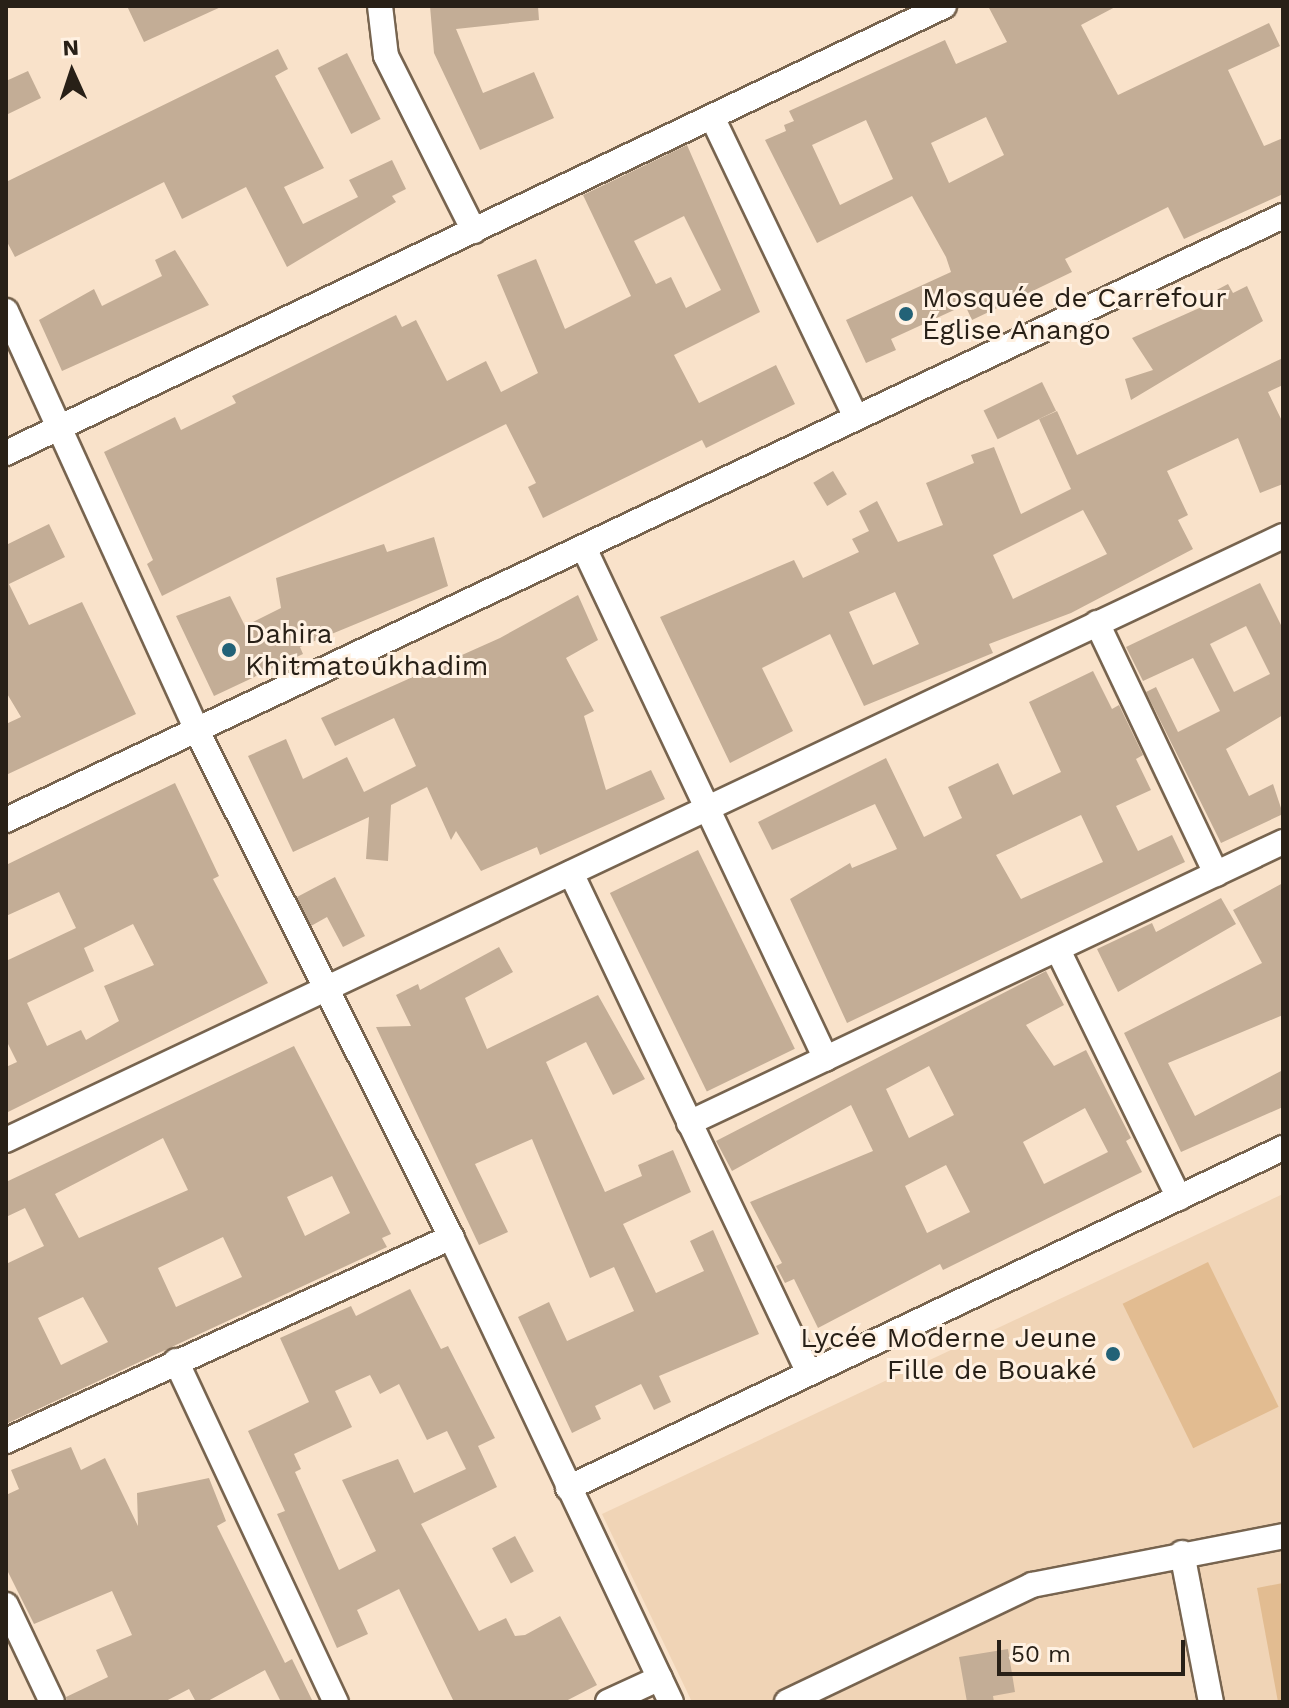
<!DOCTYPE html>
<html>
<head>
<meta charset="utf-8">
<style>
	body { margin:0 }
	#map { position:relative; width:1289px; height:1708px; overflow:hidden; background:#f9e2ca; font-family:"Work Sans",sans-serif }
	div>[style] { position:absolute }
	.built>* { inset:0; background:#f0d4b6 }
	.green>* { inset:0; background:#e2bc91; transform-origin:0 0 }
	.building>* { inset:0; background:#c3ad96; transform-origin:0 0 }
	.roads { filter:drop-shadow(2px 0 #77644f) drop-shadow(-2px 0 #77644f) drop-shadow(0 2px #77644f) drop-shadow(0 -2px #77644f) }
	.minor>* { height:24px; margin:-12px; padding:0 12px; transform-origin:12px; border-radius:12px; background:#fff }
	.dots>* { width:22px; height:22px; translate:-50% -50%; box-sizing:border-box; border:4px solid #fff1e2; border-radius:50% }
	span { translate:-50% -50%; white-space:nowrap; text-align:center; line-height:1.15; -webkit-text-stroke:6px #fff1e2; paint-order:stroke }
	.poi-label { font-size:28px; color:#282017 }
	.left { translate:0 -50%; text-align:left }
	.right { translate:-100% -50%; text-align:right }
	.frame { position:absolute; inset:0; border:8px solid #282017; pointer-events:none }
	.north { position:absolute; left:32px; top:32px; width:80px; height:80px; -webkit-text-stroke:6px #fff1e2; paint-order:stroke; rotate:357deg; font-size:22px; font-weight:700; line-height:32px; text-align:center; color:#282017 }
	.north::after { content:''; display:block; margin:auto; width:28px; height:36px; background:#282017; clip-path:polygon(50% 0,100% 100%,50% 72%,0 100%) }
	.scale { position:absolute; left:997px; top:1640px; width:188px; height:36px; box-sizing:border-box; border:4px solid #282017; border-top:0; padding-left:10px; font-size:24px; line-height:28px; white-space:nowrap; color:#282017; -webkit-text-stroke:6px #fff1e2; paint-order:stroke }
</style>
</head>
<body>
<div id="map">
	<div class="built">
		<div style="clip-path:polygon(1283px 1194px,1283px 1702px,692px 1702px,602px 1514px)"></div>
	</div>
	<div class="green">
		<div style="left:1208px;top:1262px;width:161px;height:95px;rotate:64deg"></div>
		<div style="clip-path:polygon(1283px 1583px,1283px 1702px,1278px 1702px,1257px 1588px)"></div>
	</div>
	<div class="building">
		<div style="clip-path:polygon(127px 6px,223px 6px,144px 42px)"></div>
		<div style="clip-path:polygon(430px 6px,538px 6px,539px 20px,456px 29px,483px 93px,534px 72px,554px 118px,480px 150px,434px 53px)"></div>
		<div style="clip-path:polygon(evenodd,988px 6px,1117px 6px,1081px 25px,1118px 95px,1269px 23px,1280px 46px,1228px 70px,1264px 146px,1283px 138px,1283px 194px,1184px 239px,1168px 207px,1065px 259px,1072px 272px,972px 320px,965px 305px,891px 339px,896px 350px,866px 363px,846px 320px,951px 272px,946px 257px,912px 196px,817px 243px,765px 140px,786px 131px,784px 125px,794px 121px,789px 111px,945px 40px,956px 64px,1007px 42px,988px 6px,986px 117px,1004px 155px,949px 183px,931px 143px,986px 117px,988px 6px,866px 120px,893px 179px,840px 205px,812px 145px,866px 120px)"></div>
		<div style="clip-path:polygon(278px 49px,288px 69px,275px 76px,324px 168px,284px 187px,303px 224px,358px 197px,349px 180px,392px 160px,406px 189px,392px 196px,396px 202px,287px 267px,246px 187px,182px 219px,164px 182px,15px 257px,6px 240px,6px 182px)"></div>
		<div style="left:347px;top:53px;width:74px;height:33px;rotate:63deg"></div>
		<div style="clip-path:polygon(28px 71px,41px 98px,6px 115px,6px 81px)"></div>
		<div style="clip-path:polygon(evenodd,687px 145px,760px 312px,674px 355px,699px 403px,776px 365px,795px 404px,706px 448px,702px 440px,543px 518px,528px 487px,536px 483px,506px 424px,162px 596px,147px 564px,153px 560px,104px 452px,175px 417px,181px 430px,236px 403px,232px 396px,396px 315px,402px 327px,416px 320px,447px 381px,486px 361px,501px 392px,538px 373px,497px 275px,536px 259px,565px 329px,631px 296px,583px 195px,687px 145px,684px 216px,721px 290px,686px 308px,671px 277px,656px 284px,634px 241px,684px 216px)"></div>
		<div style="clip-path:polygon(175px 250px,209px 305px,62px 371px,39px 320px,94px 289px,102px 306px,162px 276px,155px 260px)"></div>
		<div style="clip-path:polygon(1228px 284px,1233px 293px,1247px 286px,1263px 321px,1131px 400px,1125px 379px,1153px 370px,1132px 338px,1215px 301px,1211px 293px)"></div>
		<div style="clip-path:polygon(evenodd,1283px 358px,1283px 385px,1268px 392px,1283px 423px,1283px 484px,1260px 493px,1238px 438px,1167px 471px,1188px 515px,1178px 520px,1193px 549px,1071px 613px,989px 644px,993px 653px,864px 706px,830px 634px,762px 668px,793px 731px,730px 763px,660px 617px,794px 560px,803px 578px,859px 552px,852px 539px,869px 531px,859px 511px,877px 501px,898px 542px,943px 525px,926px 483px,974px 463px,971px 455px,994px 447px,1021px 514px,1071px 489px,1039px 419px,1057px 411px,1077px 455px,1283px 358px,1083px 510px,1107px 554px,1013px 599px,993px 555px,1083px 510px,1283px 358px,895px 592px,919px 644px,873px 665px,849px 612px,895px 592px)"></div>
		<div style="left:1042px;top:382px;width:32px;height:65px;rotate:64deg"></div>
		<div style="left:833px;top:471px;width:27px;height:23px;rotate:59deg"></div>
		<div style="clip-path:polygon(49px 524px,65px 557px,9px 584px,29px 625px,82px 602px,136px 714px,6px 775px,6px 724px,21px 717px,6px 692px,6px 545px)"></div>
		<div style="clip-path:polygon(434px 537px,448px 586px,300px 647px,303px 654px,214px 696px,176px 616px,230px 596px,245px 626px,281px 608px,276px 578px,384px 544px,387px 552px)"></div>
		<div style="clip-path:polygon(evenodd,1260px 583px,1283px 629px,1283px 715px,1226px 749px,1249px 796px,1273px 784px,1283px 814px,1221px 843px,1146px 692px,1156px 687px,1178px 732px,1220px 711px,1193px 658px,1143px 681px,1126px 647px,1260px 583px,1246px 626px,1270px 674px,1234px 692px,1210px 644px,1246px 626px)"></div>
		<div style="clip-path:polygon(578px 595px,598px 640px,566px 658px,594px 711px,584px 716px,606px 790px,651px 770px,665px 799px,540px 855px,537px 847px,481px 871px,456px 831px,451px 840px,427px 787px,391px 805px,388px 861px,366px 859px,369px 817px,293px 852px,248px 756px,286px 739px,303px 779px,347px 757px,364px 792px,416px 766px,394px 718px,335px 746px,321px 718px,500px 638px)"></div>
		<div style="clip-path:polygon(evenodd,1093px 671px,1112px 709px,1119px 705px,1143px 755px,1136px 759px,1151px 790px,1116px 806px,1138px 851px,1172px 835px,1185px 862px,847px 1023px,790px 899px,850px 863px,852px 868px,897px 849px,875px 804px,772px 850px,758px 822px,886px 758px,924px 837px,962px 818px,948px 787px,998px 763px,1013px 795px,1061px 772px,1029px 702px,1093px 671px,1081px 815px,1103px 862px,1021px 899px,996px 855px,1081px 815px)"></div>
		<div style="clip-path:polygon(evenodd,175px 783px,219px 876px,213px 879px,268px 983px,6px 1113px,6px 1067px,17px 1062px,6px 1040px,6px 961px,76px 928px,59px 892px,6px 916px,6px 865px,175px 783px,133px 924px,154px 965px,104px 986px,119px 1021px,86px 1040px,81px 1030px,47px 1046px,27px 1003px,94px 971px,84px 948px,133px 924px)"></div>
		<div style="left:698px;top:850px;width:221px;height:98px;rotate:64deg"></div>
		<div style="clip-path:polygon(335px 877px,365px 936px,343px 947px,327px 917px,311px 926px,297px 897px)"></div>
		<div style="clip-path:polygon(1283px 883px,1283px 1015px,1168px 1063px,1195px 1116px,1283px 1070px,1283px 1107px,1181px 1152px,1124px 1033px,1262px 963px,1233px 910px)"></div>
		<div style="clip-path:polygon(1221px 898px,1236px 924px,1118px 992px,1097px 949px,1152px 923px,1156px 932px)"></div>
		<div style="clip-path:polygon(499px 947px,513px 972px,465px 998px,487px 1049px,598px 995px,645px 1079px,613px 1095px,586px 1042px,546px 1062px,605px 1192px,642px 1176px,638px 1165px,673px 1150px,691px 1192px,623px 1224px,656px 1293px,704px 1271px,690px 1241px,713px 1230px,759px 1334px,659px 1376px,671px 1402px,654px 1410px,641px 1384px,595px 1406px,601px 1419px,572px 1433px,518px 1317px,549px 1302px,567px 1341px,634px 1311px,614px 1267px,590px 1278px,532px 1139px,475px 1164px,508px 1232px,479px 1245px,376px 1027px,411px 1026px,396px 995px,418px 984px,420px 990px)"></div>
		<div style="clip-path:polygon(evenodd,1046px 971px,1064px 1005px,1026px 1025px,1054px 1066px,1086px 1050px,1131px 1138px,1126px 1141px,1142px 1172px,943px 1270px,940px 1264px,818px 1328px,794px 1279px,785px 1283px,776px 1266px,782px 1263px,750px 1202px,873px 1151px,851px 1105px,732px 1171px,716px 1141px,1046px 971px,929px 1066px,954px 1115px,909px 1138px,886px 1089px,929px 1066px,1046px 971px,1085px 1108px,1108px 1152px,1044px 1184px,1023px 1142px,1085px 1108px,1046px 971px,946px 1165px,970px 1212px,927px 1233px,905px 1186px,946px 1165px)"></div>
		<div style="clip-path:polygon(evenodd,294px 1046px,391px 1234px,382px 1238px,387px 1247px,6px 1424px,6px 1264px,44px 1246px,25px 1208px,6px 1217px,6px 1182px,294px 1046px,163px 1138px,188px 1190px,79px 1238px,55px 1194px,163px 1138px,294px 1046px,332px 1176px,350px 1213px,305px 1236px,287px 1197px,332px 1176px,294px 1046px,223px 1237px,242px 1277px,176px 1307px,158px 1268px,223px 1237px,294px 1046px,83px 1297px,108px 1342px,61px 1365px,38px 1318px,83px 1297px)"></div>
		<div style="clip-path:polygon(evenodd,410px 1289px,441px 1349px,448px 1346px,495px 1438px,478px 1446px,497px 1487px,421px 1524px,479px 1631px,506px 1618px,515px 1636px,525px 1635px,560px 1616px,597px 1685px,564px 1702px,454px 1702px,399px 1589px,357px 1610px,368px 1634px,337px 1648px,277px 1514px,285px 1511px,248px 1431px,309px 1402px,280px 1338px,351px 1306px,356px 1316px,410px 1289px,370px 1375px,380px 1394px,399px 1384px,427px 1440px,447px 1431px,466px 1469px,414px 1493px,398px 1459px,342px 1480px,376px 1551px,339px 1570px,295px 1472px,301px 1469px,294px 1454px,352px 1427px,335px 1391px,370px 1375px)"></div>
		<div style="clip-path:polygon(71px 1447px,81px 1470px,105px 1458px,138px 1526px,137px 1493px,209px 1478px,226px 1521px,217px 1526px,285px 1663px,292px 1659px,313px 1702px,281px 1702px,265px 1670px,206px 1702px,196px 1702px,189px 1689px,164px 1702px,67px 1702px,66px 1697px,108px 1677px,96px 1650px,132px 1635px,112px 1591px,34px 1624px,6px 1568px,6px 1495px,19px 1489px,11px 1470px)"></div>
		<div style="left:515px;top:1536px;width:40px;height:26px;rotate:62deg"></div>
		<div style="clip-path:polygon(1008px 1649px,1015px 1692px,993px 1696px,994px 1702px,967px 1702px,959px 1657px)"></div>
	</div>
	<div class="roads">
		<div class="minor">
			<div style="left:380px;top:6px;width:50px;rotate:83.2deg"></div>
			<div style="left:386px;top:56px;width:196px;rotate:63.3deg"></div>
			<div style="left:712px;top:117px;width:333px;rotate:64.4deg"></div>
			<div style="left:6px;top:311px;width:461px;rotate:65.5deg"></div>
			<div style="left:197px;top:731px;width:566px;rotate:63.34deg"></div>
			<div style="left:451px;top:1237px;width:514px;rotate:64.68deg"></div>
			<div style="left:6px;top:453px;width:1039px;rotate:-25.48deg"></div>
			<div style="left:584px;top:548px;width:565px;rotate:64.66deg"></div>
			<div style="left:1097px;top:623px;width:278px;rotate:64.6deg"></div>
			<div style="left:6px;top:820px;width:1413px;rotate:-25.31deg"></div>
			<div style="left:571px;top:873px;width:554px;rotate:64.55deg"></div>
			<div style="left:1058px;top:950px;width:276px;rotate:64deg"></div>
			<div style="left:689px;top:1123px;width:657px;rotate:-25.32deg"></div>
			<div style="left:6px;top:1140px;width:1413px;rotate:-25.31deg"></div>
			<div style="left:176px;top:1361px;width:377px;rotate:64.9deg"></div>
			<div style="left:6px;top:1441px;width:490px;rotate:-24.6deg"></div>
			<div style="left:568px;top:1488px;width:792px;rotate:-25.43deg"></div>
			<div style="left:1182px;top:1553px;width:152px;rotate:79deg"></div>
			<div style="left:6px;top:1605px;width:107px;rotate:64.6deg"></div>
			<div style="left:608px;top:1702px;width:57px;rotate:-24.8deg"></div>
			<div style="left:787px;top:1702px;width:272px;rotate:-25.5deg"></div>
			<div style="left:1032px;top:1585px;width:256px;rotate:-11deg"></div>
		</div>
	</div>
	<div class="dots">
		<div style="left:906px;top:314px;background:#236277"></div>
		<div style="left:229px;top:650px;background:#236277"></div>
		<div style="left:1113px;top:1354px;background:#236277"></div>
	</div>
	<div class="poi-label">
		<span class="left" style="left:922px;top:314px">Mosquée de Carrefour<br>Église Anango</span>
		<span class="left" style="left:245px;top:650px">Dahira<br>Khitmatoukhadim</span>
		<span class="right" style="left:1097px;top:1354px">Lycée Moderne Jeune<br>Fille de Bouaké</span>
	</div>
	<div class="frame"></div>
	<div class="north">N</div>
	<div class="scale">50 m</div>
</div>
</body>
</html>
